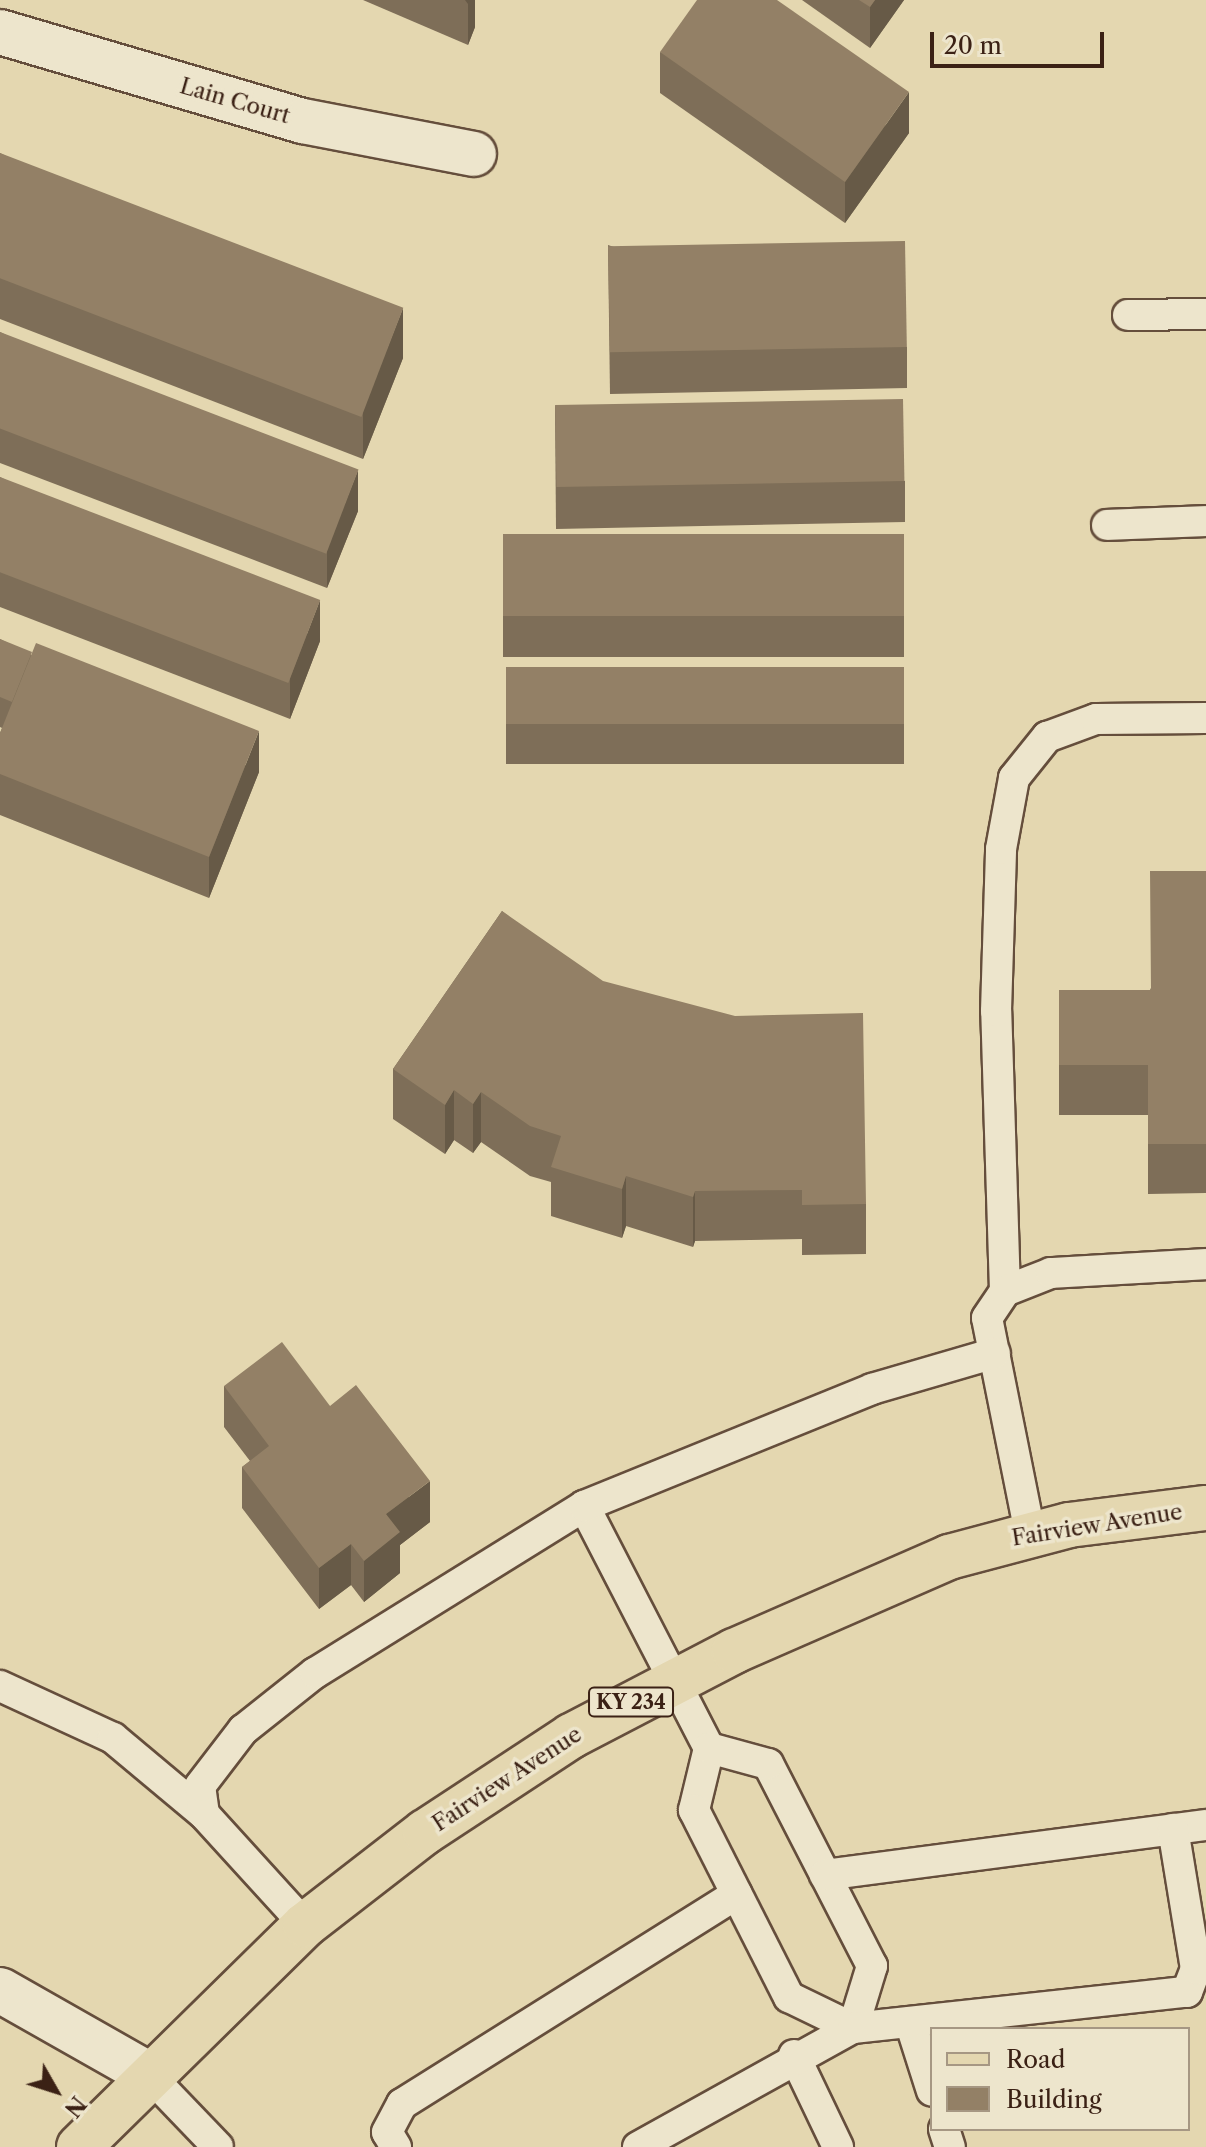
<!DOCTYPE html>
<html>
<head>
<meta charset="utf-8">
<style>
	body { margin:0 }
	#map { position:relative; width:1206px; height:2147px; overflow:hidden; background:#e4d7b0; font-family:"Libre Caslon Text",serif }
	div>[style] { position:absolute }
	.roads { filter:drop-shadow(2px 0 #654e3c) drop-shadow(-2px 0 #654e3c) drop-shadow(0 2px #654e3c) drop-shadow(0 -2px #654e3c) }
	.lane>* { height:30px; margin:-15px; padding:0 15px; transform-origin:15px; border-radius:15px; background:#ede5cc }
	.street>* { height:44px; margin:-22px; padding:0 22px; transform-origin:22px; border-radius:22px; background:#ede5cc }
	.primary>* { height:44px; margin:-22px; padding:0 22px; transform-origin:22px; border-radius:22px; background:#e4d7b0 }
	.wall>* { inset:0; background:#7e6e58; transform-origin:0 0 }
	.shaded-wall>* { inset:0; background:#675a47 }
	.building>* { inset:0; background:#938066; transform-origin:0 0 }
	span { translate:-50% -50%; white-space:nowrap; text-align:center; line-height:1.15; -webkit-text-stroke:7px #ede5cc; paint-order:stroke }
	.shield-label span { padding:2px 6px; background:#ede5cc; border:2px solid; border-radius:6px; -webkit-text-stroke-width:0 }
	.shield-label { font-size:20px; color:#3b2115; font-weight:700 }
	.street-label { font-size:22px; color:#3b2115 }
	.legend { position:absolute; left:930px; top:2027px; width:260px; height:104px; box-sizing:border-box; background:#ede5cc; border:2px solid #a69783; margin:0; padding:10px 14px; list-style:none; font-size:24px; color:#3b2115 }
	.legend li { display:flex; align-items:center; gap:16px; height:40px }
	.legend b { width:40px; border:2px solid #a69783 }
	.north { position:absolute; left:16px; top:2051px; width:80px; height:80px; -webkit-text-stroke:6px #ede5cc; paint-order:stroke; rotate:129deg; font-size:22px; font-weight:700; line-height:32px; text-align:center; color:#3b2115 }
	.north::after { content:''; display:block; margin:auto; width:28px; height:36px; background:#3b2115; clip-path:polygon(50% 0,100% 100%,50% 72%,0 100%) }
	.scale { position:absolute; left:930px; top:32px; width:174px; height:36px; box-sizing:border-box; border:4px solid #3b2115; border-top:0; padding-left:10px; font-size:24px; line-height:28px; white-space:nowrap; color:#3b2115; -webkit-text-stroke:6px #ede5cc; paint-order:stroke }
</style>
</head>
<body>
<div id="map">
	<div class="roads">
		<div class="lane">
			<div style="left:1128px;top:315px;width:78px;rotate:-0.7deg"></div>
			<div style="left:1107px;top:525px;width:99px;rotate:-2.3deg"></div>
			<div style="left:1005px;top:1291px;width:280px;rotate:-91.8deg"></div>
			<div style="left:996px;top:1011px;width:162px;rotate:-88.2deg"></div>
			<div style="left:1001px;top:849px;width:72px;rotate:-79.6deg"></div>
			<div style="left:1014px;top:778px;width:53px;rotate:-51.2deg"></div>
			<div style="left:1047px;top:737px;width:52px;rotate:-20.2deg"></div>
			<div style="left:1096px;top:719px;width:110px;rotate:-0.5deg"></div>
			<div style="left:584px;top:1506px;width:272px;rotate:62.7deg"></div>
			<div style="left:709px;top:1748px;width:64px;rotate:103.6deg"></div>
			<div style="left:694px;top:1810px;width:210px;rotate:63.1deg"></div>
			<div style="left:789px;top:1997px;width:71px;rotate:25.8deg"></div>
			<div style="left:853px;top:2028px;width:65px;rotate:-73deg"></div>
			<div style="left:872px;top:1966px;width:227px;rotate:-117.2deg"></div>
			<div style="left:768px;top:1764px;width:61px;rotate:-164.8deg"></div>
			<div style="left:1030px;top:1533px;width:219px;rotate:-101.3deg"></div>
			<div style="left:987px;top:1318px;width:32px;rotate:-56deg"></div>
			<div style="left:1005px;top:1291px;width:49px;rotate:-21.4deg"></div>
			<div style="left:1051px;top:1273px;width:155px;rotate:-3.3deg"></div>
			<div style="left:0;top:1686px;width:124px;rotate:24.7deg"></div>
			<div style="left:113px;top:1738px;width:119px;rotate:39.9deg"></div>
			<div style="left:825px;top:1875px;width:384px;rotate:-7.5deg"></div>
			<div style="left:305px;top:1925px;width:150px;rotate:-132.3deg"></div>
			<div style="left:204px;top:1814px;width:28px;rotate:-98deg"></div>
			<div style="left:200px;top:1786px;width:71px;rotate:-52.5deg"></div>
			<div style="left:243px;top:1730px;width:92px;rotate:-38.4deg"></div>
			<div style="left:315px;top:1673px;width:317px;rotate:-31.8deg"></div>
			<div style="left:584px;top:1506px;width:311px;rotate:-22.1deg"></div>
			<div style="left:872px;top:1389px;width:128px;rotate:-16.3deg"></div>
			<div style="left:910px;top:2022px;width:72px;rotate:72.3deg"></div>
			<div style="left:794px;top:2055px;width:102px;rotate:64.4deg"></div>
			<div style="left:148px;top:2074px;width:101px;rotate:46.2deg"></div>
			<div style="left:944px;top:2129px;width:19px;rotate:72deg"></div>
			<div style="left:396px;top:2147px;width:17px;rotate:-121deg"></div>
			<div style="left:387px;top:2132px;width:32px;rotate:-62deg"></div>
			<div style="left:402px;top:2104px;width:395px;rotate:-32.1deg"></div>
			<div style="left:638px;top:2147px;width:246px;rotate:-29deg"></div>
			<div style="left:853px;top:2028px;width:336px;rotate:-6.2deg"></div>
			<div style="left:1187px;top:1992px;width:25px;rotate:-69deg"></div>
			<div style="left:1196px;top:1969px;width:142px;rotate:-99.3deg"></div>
		</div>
		<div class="street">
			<div style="left:0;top:32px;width:316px;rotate:16.4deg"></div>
			<div style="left:303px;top:121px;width:174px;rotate:10.9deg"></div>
			<div style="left:0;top:1990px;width:170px;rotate:29.6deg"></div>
		</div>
		<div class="primary">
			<div style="left:79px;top:2147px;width:317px;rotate:-44.5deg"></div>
			<div style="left:305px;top:1925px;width:152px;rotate:-37.8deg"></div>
			<div style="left:425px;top:1832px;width:175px;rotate:-33.3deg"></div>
			<div style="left:571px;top:1736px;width:184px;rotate:-27.5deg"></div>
			<div style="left:734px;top:1651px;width:235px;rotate:-23.6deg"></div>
			<div style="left:949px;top:1557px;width:124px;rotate:-14.9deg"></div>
			<div style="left:1069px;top:1525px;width:138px;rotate:-7.1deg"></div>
		</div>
	</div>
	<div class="wall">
		<div style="clip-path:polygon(363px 0,475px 0,475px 27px,468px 45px)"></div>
		<div style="clip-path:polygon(802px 0,904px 0,870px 48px)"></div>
		<div style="clip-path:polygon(660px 52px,909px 133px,845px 223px,660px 93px)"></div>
		<div style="clip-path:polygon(0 153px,403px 358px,363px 459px,0 319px)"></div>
		<div style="clip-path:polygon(608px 245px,907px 347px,907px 388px,610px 394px)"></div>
		<div style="clip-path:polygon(0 332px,358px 511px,327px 588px,0 463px)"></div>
		<div style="clip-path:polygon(555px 406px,905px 481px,905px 522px,556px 529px)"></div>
		<div style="clip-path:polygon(0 477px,320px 641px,290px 719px,0 607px)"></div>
		<div style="left:904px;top:534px;width:123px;height:401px;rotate:90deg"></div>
		<div style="clip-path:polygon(0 639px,259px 772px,209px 898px,0 815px,0 733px,2px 728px,0 727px)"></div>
		<div style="left:904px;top:667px;width:97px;height:398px;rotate:90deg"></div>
		<div style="clip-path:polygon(1206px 871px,1206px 1193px,1148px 1194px,1148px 1115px,1059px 1115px,1059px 990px,1150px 990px)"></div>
		<div style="clip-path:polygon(502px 911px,866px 1204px,866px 1254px,802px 1255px,802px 1239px,695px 1241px,693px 1247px,626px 1226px,622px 1238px,551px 1216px,551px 1182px,530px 1176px,481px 1142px,473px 1153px,454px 1140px,445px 1154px,393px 1119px,393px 1069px)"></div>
		<div style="clip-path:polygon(224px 1386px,330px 1406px,430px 1522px,400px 1545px,400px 1573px,364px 1602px,351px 1585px,319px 1609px,242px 1508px,242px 1467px,250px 1461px,224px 1427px)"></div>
	</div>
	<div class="shaded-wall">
		<div style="clip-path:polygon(465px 0,475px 0,475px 27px,468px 45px,468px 4px)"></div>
		<div style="clip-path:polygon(875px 0,904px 0,870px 48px,870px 7px)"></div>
		<div style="clip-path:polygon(909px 92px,909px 133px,845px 223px,845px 182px)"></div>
		<div style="clip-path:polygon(403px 308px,403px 358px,363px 459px,363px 409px)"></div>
		<div style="clip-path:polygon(358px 470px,358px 511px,327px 588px,327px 548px)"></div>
		<div style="clip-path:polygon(320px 600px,320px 641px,290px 719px,290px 678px)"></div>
		<div style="clip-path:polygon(259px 731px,259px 772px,209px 898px,209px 857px)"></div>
		<div style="clip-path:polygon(454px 1090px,454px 1140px,445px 1154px,445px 1105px)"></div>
		<div style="clip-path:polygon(481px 1092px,481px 1142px,473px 1153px,473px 1104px)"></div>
		<div style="clip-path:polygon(626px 1176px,626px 1226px,622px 1238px,622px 1189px)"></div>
		<div style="clip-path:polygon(695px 1191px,695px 1241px,693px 1247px,693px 1197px)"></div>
		<div style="clip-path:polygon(430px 1481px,430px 1522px,400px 1545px,400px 1573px,364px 1602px,364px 1561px,386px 1514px)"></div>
		<div style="clip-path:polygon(351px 1544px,351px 1585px,319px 1609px,319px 1568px)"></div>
	</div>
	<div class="building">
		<div style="clip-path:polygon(697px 0,777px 0,909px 92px,845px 182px,660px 52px)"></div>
		<div style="clip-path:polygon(859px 0,875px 0,870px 7px)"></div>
		<div style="left:0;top:153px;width:432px;height:117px;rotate:21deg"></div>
		<div style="left:905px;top:241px;width:106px;height:297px;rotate:89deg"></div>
		<div style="left:0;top:332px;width:384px;height:90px;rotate:21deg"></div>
		<div style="left:903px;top:399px;width:82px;height:348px;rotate:89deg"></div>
		<div style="left:0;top:477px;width:343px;height:89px;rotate:21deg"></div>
		<div style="left:904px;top:534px;width:82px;height:401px;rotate:90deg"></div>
		<div style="clip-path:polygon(0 639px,32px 652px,12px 702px,0 697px)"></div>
		<div style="clip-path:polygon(36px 643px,259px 731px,209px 857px,0 774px,0 733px)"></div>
		<div style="left:904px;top:667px;width:57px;height:398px;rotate:90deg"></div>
		<div style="clip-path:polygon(1150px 871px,1206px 871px,1206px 1144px,1148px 1144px,1148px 1065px,1059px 1065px,1059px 990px,1151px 990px)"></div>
		<div style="clip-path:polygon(502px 911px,603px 981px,735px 1016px,863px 1013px,866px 1204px,802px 1205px,802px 1190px,695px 1191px,693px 1197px,626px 1176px,622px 1189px,551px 1167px,561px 1136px,530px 1126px,481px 1092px,473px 1104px,454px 1090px,445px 1105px,393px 1069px)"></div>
		<div style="clip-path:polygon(282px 1342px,330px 1406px,356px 1385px,430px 1481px,386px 1514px,400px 1532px,364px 1561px,351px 1544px,319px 1568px,242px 1467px,269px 1446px,224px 1386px)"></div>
	</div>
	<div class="shield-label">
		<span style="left:631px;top:1702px">KY 234</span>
	</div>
	<div class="street-label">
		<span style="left:235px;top:101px;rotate:16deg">Lain Court</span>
		<span style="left:1097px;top:1525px;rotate:-9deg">Fairview Avenue</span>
		<span style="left:507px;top:1779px;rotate:-33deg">Fairview Avenue</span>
	</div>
	<ul class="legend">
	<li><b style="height:10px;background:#e4d7b0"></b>Road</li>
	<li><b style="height:22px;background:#938066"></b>Building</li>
	</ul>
	<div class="north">N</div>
	<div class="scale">20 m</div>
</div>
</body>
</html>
